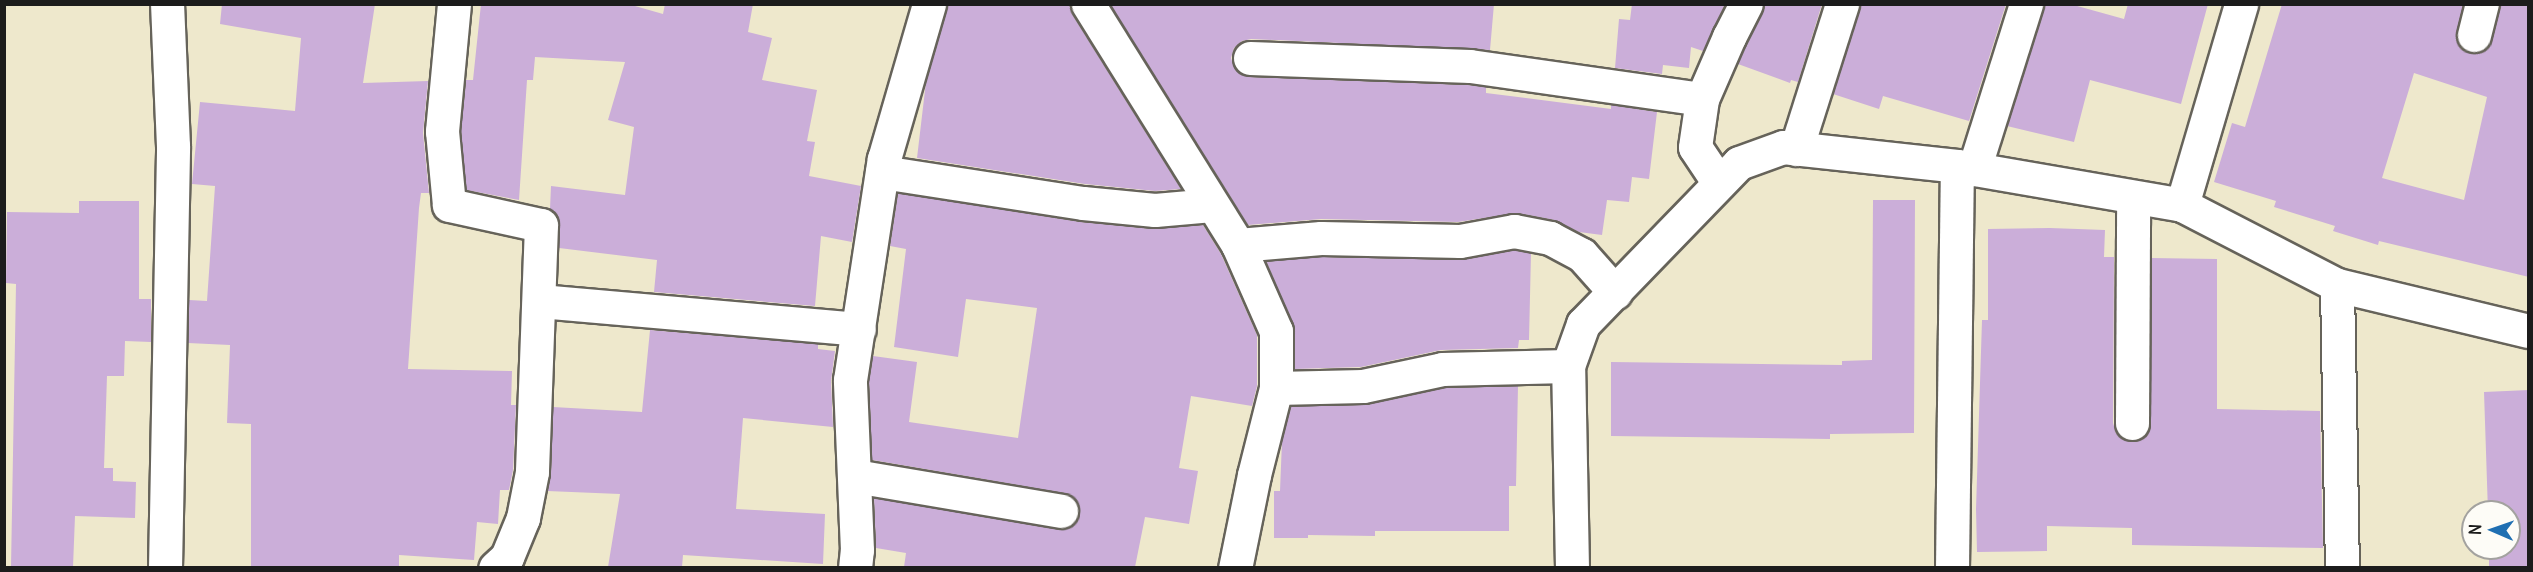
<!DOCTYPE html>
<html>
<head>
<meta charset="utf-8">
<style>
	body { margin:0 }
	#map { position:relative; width:2533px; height:572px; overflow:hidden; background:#eee8cc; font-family:Delius,sans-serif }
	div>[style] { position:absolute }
	.building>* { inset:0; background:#cbaed9 }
	.roads { filter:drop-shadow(2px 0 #66635a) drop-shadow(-2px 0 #66635a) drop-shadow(0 2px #66635a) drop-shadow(0 -2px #66635a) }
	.minor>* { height:33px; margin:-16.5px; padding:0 16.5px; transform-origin:16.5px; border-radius:16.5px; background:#fff }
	span { translate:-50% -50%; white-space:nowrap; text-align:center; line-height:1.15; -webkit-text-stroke:6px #fdfcf7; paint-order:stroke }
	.frame { position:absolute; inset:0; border:6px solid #1c1c1c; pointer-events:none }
	.north { position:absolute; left:2461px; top:500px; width:60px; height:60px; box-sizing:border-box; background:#fdfcf7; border:2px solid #a3a29f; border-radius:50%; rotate:272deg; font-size:16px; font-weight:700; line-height:24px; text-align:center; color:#1c1c1c }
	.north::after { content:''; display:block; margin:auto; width:21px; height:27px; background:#1f6fb2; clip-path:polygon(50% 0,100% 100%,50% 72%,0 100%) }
</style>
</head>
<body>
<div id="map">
	<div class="building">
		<div style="clip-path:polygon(222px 4px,375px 4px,363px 83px,428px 81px,423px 133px,429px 193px,421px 193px,419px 208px,408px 369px,512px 371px,511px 405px,516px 405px,513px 470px,509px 490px,500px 490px,498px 524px,477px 522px,474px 560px,399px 555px,399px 567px,251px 567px,251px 424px,227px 423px,230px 345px,188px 343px,189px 300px,207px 301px,215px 186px,192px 184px,200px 102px,295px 111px,301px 38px,220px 24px)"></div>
		<div style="clip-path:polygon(481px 4px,612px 4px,635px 6px,663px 14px,665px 4px,753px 4px,748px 32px,772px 38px,762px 80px,817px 90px,807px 141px,815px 142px,809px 176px,861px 186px,852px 242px,821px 236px,815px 306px,654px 292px,657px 260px,559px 248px,558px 218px,550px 209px,551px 186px,625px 195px,634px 127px,608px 120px,625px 62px,535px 57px,533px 80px,527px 80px,519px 200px,466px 190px,461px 131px,466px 80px,473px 80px)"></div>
		<div style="clip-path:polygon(947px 4px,1069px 4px,1072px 14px,1181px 189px,1155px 191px,1085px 184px,917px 158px,926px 82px)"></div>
		<div style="clip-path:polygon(1110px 4px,1494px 4px,1490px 50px,1251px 39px,1242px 41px,1234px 48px,1231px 58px,1234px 67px,1240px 74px,1249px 77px,1468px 85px,1486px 87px,1486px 93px,1611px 109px,1611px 105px,1657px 112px,1649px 179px,1632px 177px,1629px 202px,1607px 200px,1602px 235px,1579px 232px,1554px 220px,1517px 213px,1458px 222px,1321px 219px,1248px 225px)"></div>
		<div style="clip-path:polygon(1632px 4px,1725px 4px,1703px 51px,1691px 47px,1689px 68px,1663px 65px,1662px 74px,1615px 68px,1619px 19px,1630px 20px)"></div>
		<div style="clip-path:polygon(1765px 4px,1822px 4px,1798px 82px,1791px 80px,1790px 83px,1738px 64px)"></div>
		<div style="clip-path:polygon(1860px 4px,2006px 4px,1969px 121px,1883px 96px,1879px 109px,1833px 94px)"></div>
		<div style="clip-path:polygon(2044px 4px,2070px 4px,2124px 19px,2128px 4px,2208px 4px,2181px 104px,2090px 80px,2074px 142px,2007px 126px)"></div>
		<div style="clip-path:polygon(evenodd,2282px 4px,2463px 4px,2456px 39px,2461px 49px,2470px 53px,2480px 53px,2488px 48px,2500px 4px,2529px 4px,2529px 277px,2379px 241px,2378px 245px,2333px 231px,2335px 226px,2274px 207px,2276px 201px,2214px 182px,2232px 123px,2245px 127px,2282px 4px,2414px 73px,2487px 97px,2464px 200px,2382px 178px,2414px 73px)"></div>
		<div style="clip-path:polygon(898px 193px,1081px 222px,1153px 229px,1203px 225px,1221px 254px,1257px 335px,1257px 386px,1252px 406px,1191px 396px,1179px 468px,1198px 471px,1189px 524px,1145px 517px,1135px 567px,904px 567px,906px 553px,876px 548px,874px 498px,1058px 529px,1067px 529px,1075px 523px,1080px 514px,1078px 504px,1073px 497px,1064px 493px,872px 460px,869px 381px,873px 356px,917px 362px,909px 422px,1018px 438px,1037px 308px,966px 299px,958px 357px,894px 347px,906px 249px,890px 246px)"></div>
		<div style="clip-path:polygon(1873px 200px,1915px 200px,1914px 433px,1830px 434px,1830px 439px,1611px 436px,1611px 362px,1842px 365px,1842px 361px,1872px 360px)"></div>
		<div style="clip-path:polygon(79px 201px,139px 201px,139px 299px,151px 299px,151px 342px,125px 341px,124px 376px,107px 376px,104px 468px,113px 468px,113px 481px,136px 482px,135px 518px,75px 516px,73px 567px,11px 567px,16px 284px,6px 283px,7px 212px,79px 213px)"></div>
		<div style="clip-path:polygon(2050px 228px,2105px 230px,2104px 257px,2114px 257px,2113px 423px,2116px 433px,2122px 439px,2131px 442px,2142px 439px,2148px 432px,2151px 423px,2151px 258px,2217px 259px,2217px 409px,2320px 411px,2323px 548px,2132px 545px,2132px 528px,2047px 526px,2047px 551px,1977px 552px,1976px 509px,1982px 320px,1988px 320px,1988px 229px)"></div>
		<div style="clip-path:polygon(1514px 250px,1531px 253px,1529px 340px,1519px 340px,1518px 348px,1441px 350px,1361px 367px,1295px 369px,1293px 324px,1266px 261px,1322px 257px,1460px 260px)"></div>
		<div style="clip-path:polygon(650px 330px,818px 344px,818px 349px,835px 351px,831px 381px,833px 427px,743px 418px,736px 509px,825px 514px,823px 564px,683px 555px,682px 567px,608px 567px,620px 494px,547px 491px,551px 473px,553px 407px,642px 412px)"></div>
		<div style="clip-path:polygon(1518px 386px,1516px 486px,1509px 486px,1509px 531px,1375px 531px,1375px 536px,1308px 535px,1308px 538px,1274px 538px,1274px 491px,1280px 491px,1282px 441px,1291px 406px,1364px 405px,1444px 388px)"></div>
		<div style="clip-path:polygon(2529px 390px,2529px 567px,2489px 567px,2489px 548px,2509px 548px,2509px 512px,2488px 512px,2484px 392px)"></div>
	</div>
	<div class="roads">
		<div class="minor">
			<div style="left:454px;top:4px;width:128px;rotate:95.4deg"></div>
			<div style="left:442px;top:131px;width:74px;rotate:84.6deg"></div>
			<div style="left:449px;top:205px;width:94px;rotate:12.3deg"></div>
			<div style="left:541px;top:225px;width:247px;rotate:92.1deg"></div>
			<div style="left:532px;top:472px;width:47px;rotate:101.1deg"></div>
			<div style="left:523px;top:518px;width:42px;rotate:112.3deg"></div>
			<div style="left:507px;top:557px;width:16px;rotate:137deg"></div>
			<div style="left:1088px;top:4px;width:284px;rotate:58.1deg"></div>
			<div style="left:1238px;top:245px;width:94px;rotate:66.2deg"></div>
			<div style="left:1276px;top:331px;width:57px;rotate:90deg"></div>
			<div style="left:1276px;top:388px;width:90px;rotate:104.2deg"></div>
			<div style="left:1254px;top:475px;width:95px;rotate:101.5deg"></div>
			<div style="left:2474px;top:35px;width:32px;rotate:-76deg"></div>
			<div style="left:1250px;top:58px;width:220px;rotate:2.1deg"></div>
			<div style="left:1470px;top:66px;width:234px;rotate:8.1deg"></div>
			<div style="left:1796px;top:149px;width:152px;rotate:-72.4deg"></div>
			<div style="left:1974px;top:169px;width:173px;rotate:-72.5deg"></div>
			<div style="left:882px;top:172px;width:203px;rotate:8.8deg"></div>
			<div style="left:1083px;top:203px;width:72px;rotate:5.6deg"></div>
			<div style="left:1155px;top:210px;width:57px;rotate:-5deg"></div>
			<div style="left:1719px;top:183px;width:43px;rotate:-123.7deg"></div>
			<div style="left:1695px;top:147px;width:49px;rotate:-81.7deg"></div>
			<div style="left:1702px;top:99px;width:68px;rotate:-66.5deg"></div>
			<div style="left:1729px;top:37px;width:37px;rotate:-63deg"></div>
			<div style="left:2182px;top:205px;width:209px;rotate:-73.6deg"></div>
			<div style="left:1238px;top:245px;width:83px;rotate:-4.8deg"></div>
			<div style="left:1321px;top:238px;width:139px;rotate:1.2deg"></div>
			<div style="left:1460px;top:241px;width:55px;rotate:-10.5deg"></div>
			<div style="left:1514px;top:231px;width:37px;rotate:11deg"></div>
			<div style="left:1550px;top:238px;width:36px;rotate:28deg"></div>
			<div style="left:1582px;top:255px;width:50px;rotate:48.3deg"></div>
			<div style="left:2337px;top:285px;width:283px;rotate:89deg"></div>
			<div style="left:539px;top:301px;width:321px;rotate:5deg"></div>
			<div style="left:1276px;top:388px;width:87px;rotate:-1.3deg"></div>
			<div style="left:1363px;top:386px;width:81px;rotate:-12.1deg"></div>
			<div style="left:1442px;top:369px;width:126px;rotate:-1.4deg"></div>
			<div style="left:2132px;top:423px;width:226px;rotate:-89.7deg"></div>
			<div style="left:855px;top:476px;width:209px;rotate:9.6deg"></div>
			<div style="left:165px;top:568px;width:422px;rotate:-88.9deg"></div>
			<div style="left:173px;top:146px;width:142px;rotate:-92.4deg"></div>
			<div style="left:855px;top:568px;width:18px;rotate:-84deg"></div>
			<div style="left:857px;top:550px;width:170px;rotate:-92.4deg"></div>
			<div style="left:850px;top:380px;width:224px;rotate:-81.3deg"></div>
			<div style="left:884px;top:159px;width:161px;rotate:-73.8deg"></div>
			<div style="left:1572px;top:568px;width:202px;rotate:-91.1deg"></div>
			<div style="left:1568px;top:366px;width:45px;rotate:-70.3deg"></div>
			<div style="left:1583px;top:324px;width:224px;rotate:-45.9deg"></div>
			<div style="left:1739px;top:163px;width:47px;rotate:-20deg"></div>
			<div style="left:1783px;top:147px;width:175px;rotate:6.2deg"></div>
			<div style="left:1957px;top:166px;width:228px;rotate:9.8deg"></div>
			<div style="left:2182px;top:205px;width:174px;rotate:27.3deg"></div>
			<div style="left:2337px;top:285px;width:196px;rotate:13.5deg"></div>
			<div style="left:1952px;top:568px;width:402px;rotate:-89.3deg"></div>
		</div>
	</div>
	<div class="frame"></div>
	<div class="north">N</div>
</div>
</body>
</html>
